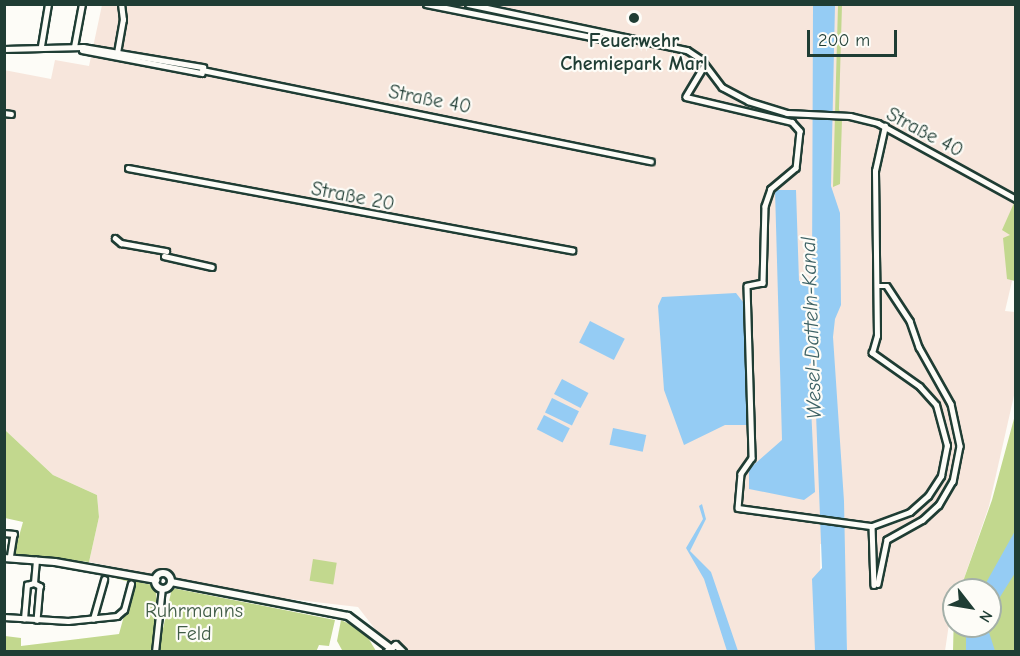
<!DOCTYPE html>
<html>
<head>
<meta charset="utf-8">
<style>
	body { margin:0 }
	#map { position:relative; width:1020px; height:656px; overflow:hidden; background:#fdfcf7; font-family:"Comic Neue",sans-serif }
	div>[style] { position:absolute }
	.built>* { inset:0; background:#f7e6dc }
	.green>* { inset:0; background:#c2d88e; transform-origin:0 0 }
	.water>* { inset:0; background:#95ccf4; transform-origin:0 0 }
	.roads { filter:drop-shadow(2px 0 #1f3d34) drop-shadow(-2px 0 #1f3d34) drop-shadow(0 2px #1f3d34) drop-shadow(0 -2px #1f3d34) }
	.minor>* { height:4.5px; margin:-2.25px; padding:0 2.25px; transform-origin:2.25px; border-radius:2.25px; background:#fdfcf7 }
	.major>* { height:6px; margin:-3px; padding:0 3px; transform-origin:3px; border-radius:3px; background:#fdfcf7 }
	.major>.ring { margin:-3px; padding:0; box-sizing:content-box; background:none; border:6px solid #fdfcf7; border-radius:50% }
	.dots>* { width:16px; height:16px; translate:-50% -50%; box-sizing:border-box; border:3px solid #fdfcf7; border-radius:50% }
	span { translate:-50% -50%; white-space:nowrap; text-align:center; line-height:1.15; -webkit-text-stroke:4.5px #fdfcf7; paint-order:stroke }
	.poi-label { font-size:20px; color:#1f3d34; font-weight:700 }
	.street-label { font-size:20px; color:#1f3d34 }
	.park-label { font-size:20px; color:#405c46 }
	.water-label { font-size:21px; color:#3c6164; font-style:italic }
	.frame { position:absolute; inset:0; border:6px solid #1f3d34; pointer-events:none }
	.north { position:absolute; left:942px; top:578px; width:60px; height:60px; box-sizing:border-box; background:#fdfcf7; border:2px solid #a4b0a9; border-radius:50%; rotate:121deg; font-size:16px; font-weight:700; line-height:24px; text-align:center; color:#1f3d34 }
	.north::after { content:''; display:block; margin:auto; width:21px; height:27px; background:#1f3d34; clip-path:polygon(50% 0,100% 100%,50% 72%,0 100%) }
	.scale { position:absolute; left:807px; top:30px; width:90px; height:27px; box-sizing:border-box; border:3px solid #1f3d34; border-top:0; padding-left:8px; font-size:18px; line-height:21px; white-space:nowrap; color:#1f3d34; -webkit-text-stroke:4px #fdfcf7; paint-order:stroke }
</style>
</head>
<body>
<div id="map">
	<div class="built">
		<div style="clip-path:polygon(102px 5px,1015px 5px,1016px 264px,1005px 311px,1015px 312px,1015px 391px,989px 506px,960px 590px,954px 590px,945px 651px,847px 651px,844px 548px,820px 544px,821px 652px,392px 651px,358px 607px,255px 595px,89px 562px,99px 517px,97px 495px,53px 475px,5px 430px,4px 70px,51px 79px,55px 60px,89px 66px)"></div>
	</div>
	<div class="green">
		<div style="clip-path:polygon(838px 5px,842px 5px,839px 109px,842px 119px,840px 184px,833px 187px)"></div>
		<div style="clip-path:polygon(1014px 203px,1016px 203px,1015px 281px,1007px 279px,1003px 238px,1010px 235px,1002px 230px)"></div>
		<div style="clip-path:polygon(1015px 415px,1015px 651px,953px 651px,954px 612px,954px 626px,990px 626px,990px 590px,960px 590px,992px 500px)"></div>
		<div style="clip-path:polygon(5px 430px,53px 475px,97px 495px,99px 517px,89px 562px,14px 554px,23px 522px,5px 518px)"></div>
		<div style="left:313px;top:559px;width:24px;height:22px;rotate:9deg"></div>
		<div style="clip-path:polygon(104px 575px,152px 585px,156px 591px,158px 624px,153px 651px,5px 652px,5px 636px,21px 638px,21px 646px,119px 634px,133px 583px)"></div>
		<div style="clip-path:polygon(172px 588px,335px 620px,329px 646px,319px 645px,316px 652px,158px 651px)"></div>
		<div style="clip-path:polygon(341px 620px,364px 631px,376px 651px,342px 650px,337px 641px)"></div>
	</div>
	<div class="water">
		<div style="clip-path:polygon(813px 5px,835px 5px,831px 186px,840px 213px,841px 305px,835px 319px,833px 337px,844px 501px,847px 651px,815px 651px,812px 579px,822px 568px,814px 362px,809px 364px,815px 492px,804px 500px,749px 489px,749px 469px,782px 440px,775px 190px,796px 190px,799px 281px,807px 283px,812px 277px)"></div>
		<div style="clip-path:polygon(736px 293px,743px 302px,747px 425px,725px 425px,684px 445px,664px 390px,658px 306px,662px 297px)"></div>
		<div style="left:590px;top:321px;width:39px;height:24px;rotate:27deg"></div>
		<div style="left:562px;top:379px;width:30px;height:17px;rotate:28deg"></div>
		<div style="left:552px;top:398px;width:30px;height:16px;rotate:26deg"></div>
		<div style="left:544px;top:415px;width:29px;height:16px;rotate:27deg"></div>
		<div style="left:613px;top:428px;width:34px;height:17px;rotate:12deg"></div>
		<div style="clip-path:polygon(702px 504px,706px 519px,690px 551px,711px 572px,738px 651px,727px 651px,704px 579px,686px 548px,703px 519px,699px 506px)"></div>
		<div style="clip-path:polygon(1015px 531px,1015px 573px,990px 613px,990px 590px,982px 590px)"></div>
		<div style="clip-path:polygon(966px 626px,987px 626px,995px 651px,966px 651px)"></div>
	</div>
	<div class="roads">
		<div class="minor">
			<div style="left:426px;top:4px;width:190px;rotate:11.3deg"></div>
			<div style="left:612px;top:41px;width:20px;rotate:-3deg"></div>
			<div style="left:468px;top:4px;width:224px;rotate:11.9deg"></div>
			<div style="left:687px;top:50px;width:17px;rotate:33deg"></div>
			<div style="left:701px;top:59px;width:35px;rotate:53deg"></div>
			<div style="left:722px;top:87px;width:30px;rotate:28deg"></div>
			<div style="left:748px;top:101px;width:41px;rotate:17.1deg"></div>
			<div style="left:787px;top:113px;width:63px;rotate:2.7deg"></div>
			<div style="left:850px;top:116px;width:29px;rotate:14deg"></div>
			<div style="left:878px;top:123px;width:158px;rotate:28.8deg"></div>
			<div style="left:41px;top:46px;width:43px;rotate:-80.5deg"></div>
			<div style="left:74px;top:47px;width:44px;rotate:-79.5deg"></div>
			<div style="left:4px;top:49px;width:79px;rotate:-1.5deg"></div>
			<div style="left:83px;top:47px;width:122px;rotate:9.5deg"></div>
			<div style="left:82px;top:50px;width:122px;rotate:10.9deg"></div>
			<div style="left:117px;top:53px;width:34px;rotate:-80deg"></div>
			<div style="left:123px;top:20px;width:16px;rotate:-97deg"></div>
			<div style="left:705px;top:65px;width:37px;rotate:121deg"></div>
			<div style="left:686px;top:97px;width:109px;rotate:13.3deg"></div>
			<div style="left:792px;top:122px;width:12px;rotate:48deg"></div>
			<div style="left:800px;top:131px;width:37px;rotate:96deg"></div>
			<div style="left:796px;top:168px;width:33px;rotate:140deg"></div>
			<div style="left:771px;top:189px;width:18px;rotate:109deg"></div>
			<div style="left:765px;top:206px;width:77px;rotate:91.5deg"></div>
			<div style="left:763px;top:283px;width:16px;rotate:169deg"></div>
			<div style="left:747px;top:286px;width:172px;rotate:88.3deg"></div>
			<div style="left:752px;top:458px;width:19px;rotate:125deg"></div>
			<div style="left:741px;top:474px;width:34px;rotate:95deg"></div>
			<div style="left:738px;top:508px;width:135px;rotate:7.7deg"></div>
			<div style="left:872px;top:526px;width:40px;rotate:-20.2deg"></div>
			<div style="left:910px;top:512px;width:24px;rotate:-42deg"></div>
			<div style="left:928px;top:496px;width:24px;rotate:-57deg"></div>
			<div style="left:941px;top:476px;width:31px;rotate:-79deg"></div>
			<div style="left:947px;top:446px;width:42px;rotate:-105deg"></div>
			<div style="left:936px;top:405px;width:24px;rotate:-132deg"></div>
			<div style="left:920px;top:387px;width:59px;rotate:-144.7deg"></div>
			<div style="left:872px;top:353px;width:18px;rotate:-74deg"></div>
			<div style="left:877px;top:336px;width:165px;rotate:-90.7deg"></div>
			<div style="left:875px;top:171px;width:46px;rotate:-77.5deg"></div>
			<div style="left:202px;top:70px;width:458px;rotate:11.5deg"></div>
			<div style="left:4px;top:113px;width:7px;rotate:8deg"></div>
			<div style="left:128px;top:168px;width:452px;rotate:10.5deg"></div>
			<div style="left:115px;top:238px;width:8px;rotate:40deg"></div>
			<div style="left:121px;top:243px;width:46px;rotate:10.1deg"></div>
			<div style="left:164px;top:256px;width:49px;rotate:12.9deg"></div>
			<div style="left:877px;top:286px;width:10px"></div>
			<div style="left:887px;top:286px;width:42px;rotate:56.7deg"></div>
			<div style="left:910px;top:321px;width:28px;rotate:71deg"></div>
			<div style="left:919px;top:347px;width:65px;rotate:60.7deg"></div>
			<div style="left:951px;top:404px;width:43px;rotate:77.9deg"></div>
			<div style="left:960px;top:446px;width:36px;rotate:101deg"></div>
			<div style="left:953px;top:481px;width:28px;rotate:120deg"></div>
			<div style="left:939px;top:505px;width:22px;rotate:137deg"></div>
			<div style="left:923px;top:520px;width:41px;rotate:150.9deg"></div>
			<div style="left:887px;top:540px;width:45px;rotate:101.6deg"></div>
			<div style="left:872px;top:526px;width:59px;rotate:88.1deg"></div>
			<div style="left:4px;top:533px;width:10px;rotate:6deg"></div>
			<div style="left:14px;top:534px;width:24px;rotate:99deg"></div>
			<div style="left:34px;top:583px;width:7px;rotate:27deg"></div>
			<div style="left:40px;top:586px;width:34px;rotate:95deg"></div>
			<div style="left:34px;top:583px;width:23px;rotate:-85deg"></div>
			<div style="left:4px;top:617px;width:64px;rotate:3.6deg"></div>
			<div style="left:68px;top:621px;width:49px;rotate:-5.8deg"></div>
			<div style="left:117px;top:616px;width:9px;rotate:-41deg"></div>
			<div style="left:124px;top:610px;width:27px;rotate:-75deg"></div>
			<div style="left:24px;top:619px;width:34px;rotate:-85deg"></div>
			<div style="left:27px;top:585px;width:7px;rotate:-16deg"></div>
			<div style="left:93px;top:619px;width:41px;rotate:-74.2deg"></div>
			<div style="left:155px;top:652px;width:64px;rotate:-83.8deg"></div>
		</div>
		<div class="major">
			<div style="left:4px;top:558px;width:51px;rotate:4.5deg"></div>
			<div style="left:55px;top:562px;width:103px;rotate:10.1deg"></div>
			<div class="ring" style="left:155px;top:573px;width:10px;height:10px"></div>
			<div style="left:171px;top:582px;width:180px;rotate:10.9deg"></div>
			<div style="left:348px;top:616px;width:51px;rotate:37.1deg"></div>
			<div style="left:387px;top:652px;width:11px;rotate:-38deg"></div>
			<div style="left:396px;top:645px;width:10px;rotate:45deg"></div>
		</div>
	</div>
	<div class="dots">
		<div style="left:634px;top:18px;background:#1f3d34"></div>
	</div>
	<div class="poi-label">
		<span style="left:634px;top:52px">Feuerwehr<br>Chemiepark Marl</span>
	</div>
	<div class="street-label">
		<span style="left:430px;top:99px;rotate:11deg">Straße 40</span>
		<span style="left:925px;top:132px;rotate:28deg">Straße 40</span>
		<span style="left:353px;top:196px;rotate:11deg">Straße 20</span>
	</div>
	<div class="park-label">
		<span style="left:194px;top:622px">Ruhrmanns<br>Feld</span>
	</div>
	<div class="water-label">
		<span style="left:811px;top:328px;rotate:-92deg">Wesel-Datteln-Kanal</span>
	</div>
	<div class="frame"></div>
	<div class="north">N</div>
	<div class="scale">200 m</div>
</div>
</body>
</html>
